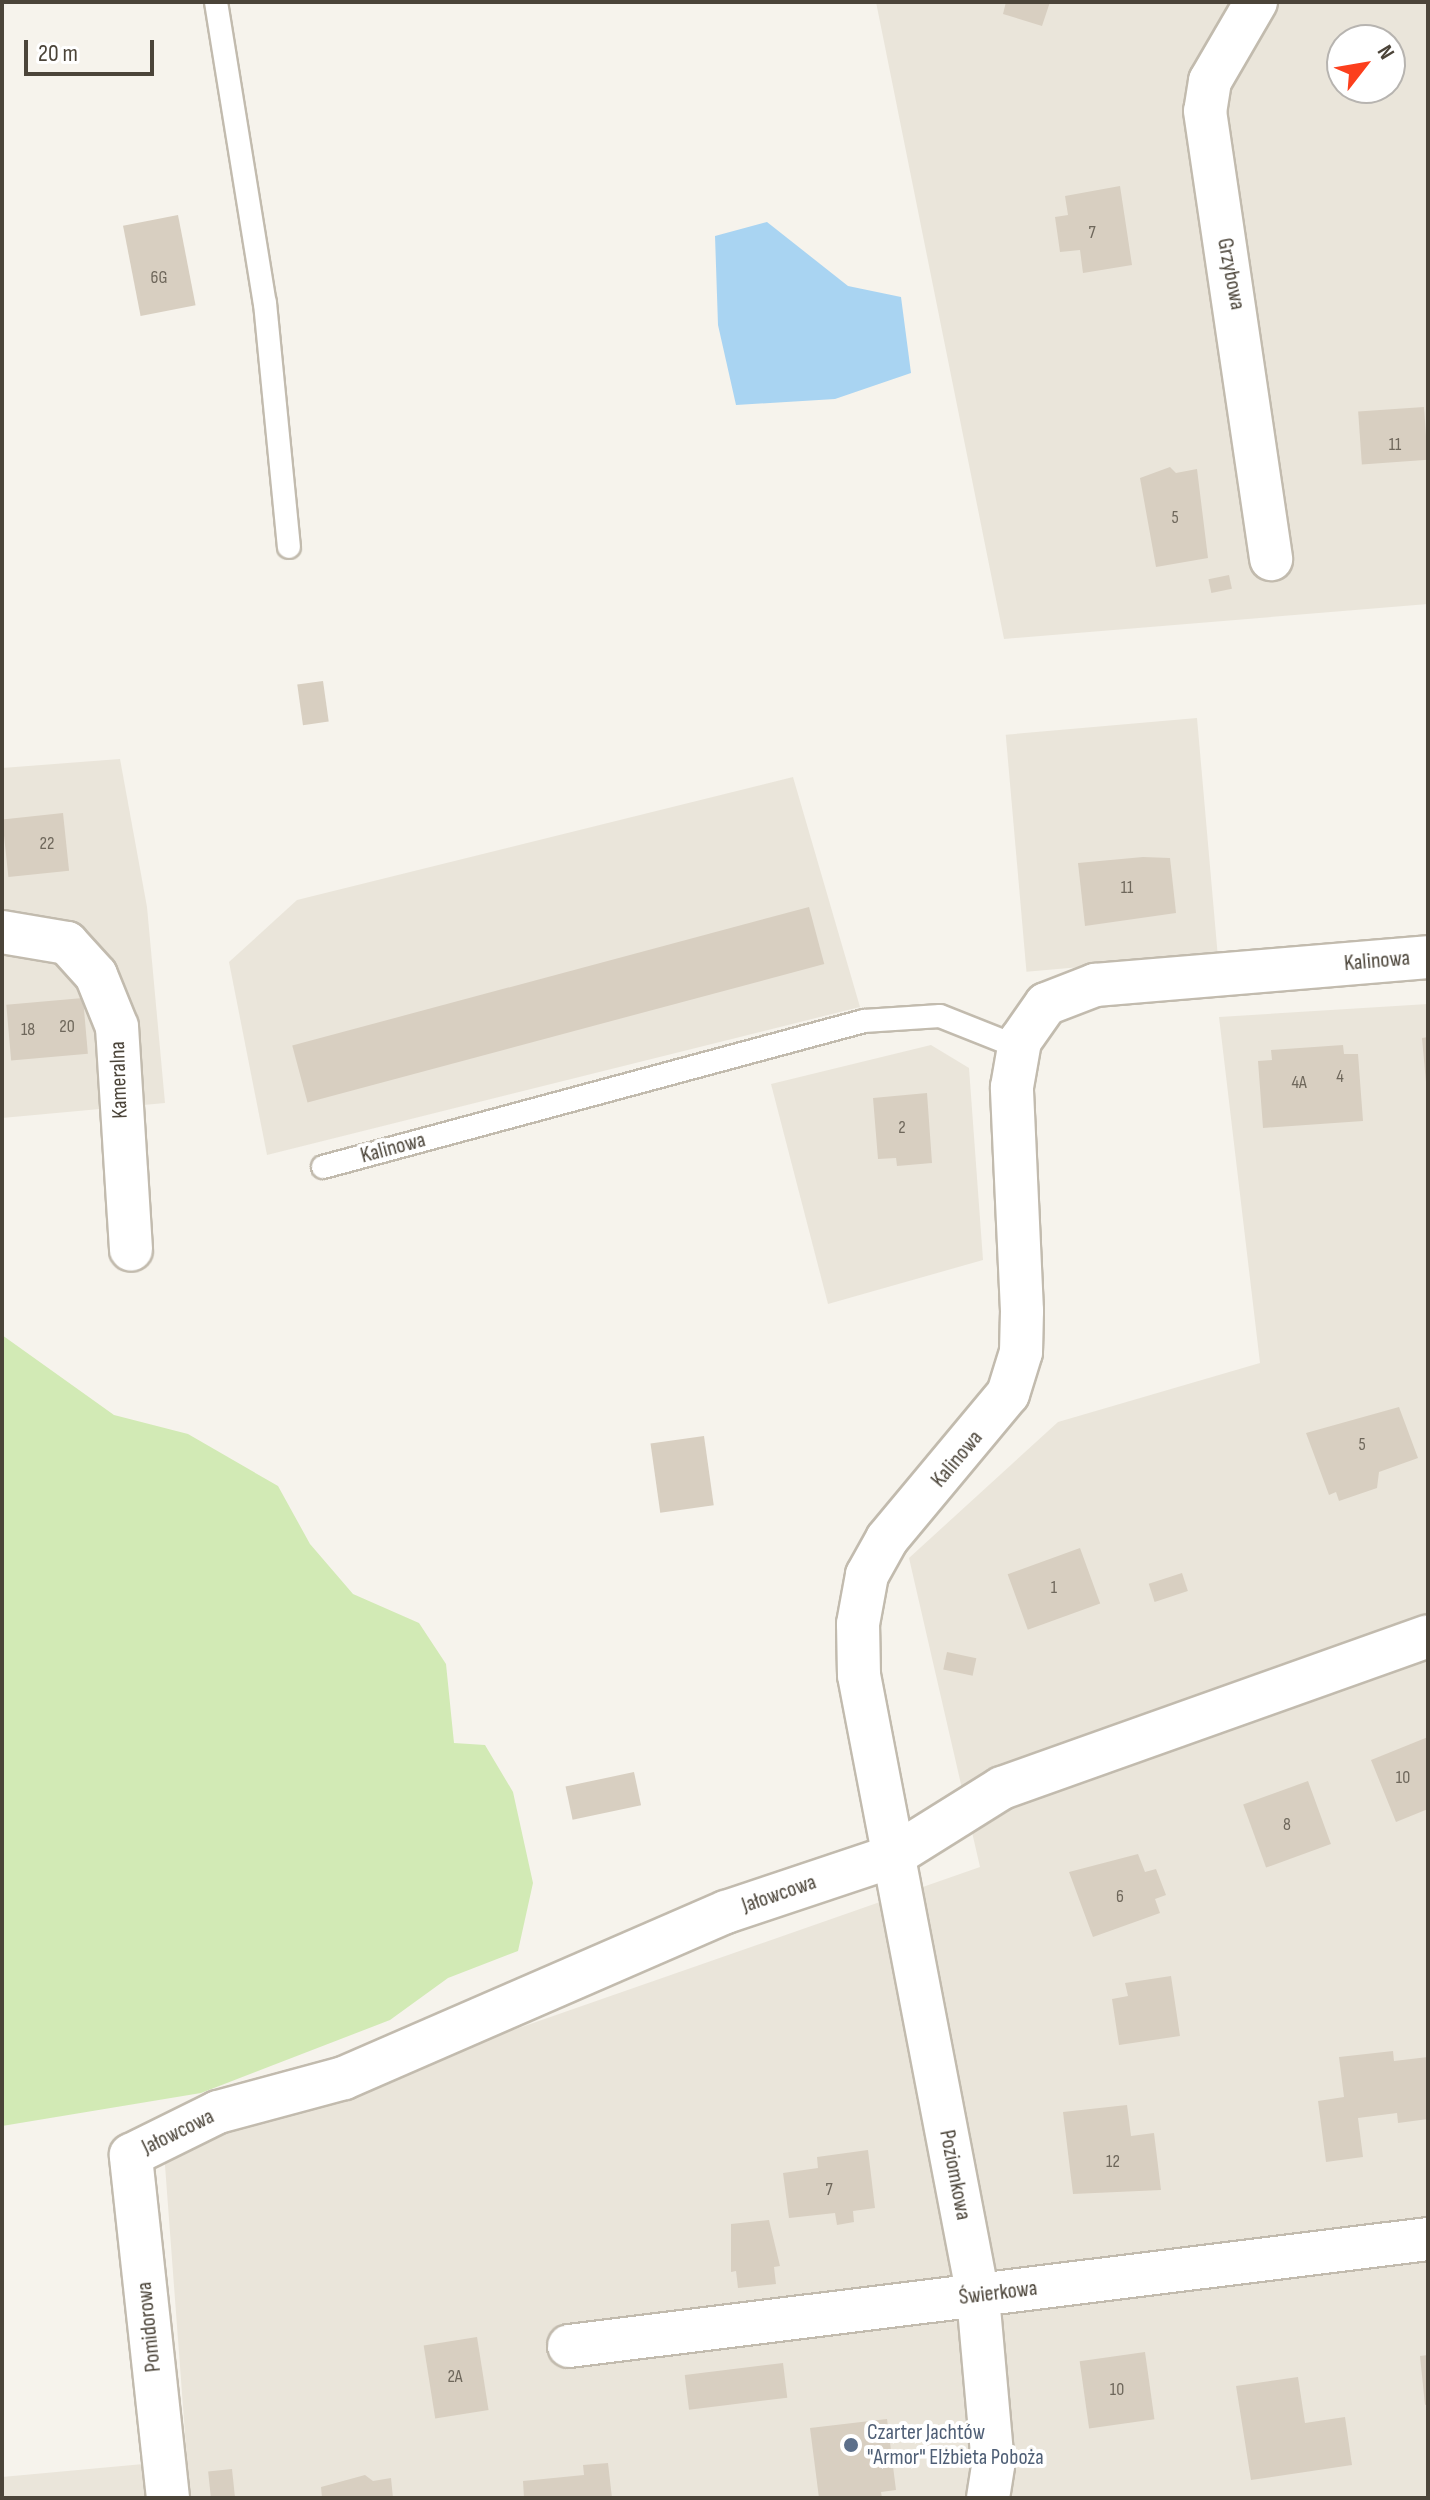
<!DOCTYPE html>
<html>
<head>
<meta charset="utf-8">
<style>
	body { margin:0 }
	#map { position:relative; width:1430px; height:2500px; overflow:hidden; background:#f6f3ec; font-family:"Sofia Sans Condensed",sans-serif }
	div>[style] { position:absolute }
	.residential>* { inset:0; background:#eae5da; transform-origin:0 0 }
	.green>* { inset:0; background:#d2eab5 }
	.water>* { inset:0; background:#a9d4f2 }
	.building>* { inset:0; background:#d8cfc1; transform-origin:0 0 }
	.roads { filter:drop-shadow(2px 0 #c2bbae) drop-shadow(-2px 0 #c2bbae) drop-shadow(0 2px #c2bbae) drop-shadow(0 -2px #c2bbae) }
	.lane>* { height:22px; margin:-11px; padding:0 11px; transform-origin:11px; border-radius:11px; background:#fff }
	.street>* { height:42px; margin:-21px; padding:0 21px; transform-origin:21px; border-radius:21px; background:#fff }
	.dots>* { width:22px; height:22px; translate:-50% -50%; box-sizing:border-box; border:4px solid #fff; border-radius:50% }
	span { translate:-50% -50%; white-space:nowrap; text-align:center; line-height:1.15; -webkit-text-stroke:8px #fff; paint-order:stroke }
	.number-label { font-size:18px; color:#6e675b }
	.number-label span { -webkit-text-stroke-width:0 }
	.street-label { font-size:22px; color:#4b4439 }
	.service-label { font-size:22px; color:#4e5e75 }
	.left { translate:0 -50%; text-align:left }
	.frame { position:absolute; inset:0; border:4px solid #4b4439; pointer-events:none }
	.north { position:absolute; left:1326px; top:24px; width:80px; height:80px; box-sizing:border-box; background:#fff; border:2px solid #b7b4b0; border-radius:50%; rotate:59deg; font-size:22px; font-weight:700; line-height:32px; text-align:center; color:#4b4439 }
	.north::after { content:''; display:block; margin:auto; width:28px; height:36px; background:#fc3f1d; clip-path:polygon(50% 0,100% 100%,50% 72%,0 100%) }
	.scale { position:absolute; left:24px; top:40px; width:130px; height:36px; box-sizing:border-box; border:4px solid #4b4439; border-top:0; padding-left:10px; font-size:24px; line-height:28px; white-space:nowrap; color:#4b4439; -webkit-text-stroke:6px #fff; paint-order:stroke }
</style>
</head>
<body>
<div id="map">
	<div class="residential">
		<div style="clip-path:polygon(evenodd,876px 2px,1428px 2px,1428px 604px,1004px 639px,876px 2px,1342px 40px,1390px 40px,1390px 88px,1342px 88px,1342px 40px)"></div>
		<div style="left:1197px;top:718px;width:238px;height:192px;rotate:85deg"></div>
		<div style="clip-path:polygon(120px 759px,147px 907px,165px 1103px,2px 1118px,2px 768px)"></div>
		<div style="clip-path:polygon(793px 777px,860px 1007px,267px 1155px,229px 962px,297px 900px)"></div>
		<div style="clip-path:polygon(1428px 1004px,1428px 2498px,2px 2498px,2px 2477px,187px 2460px,164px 2152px,980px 1867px,909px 1558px,1058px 1422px,1260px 1363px,1219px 1017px)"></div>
		<div style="clip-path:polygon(931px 1045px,969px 1068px,983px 1260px,828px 1304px,771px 1084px)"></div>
	</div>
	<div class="green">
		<div style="clip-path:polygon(2px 1335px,114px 1415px,188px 1434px,278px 1486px,310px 1544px,353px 1594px,419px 1623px,446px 1664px,454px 1743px,485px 1745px,513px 1792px,533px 1883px,518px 1951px,448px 1978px,390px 2020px,201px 2093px,2px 2126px)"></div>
	</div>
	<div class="water">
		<div style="clip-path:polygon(767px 222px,848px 286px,901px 297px,911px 373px,835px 399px,736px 405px,718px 325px,715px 236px)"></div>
	</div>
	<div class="building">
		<div style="clip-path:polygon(1006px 2px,1050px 2px,1042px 26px,1003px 14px)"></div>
		<div style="clip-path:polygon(1120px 186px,1132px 265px,1083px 273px,1080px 250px,1060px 252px,1055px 217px,1068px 215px,1065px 196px)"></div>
		<div style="left:178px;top:215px;width:92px;height:56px;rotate:79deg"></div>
		<div style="left:1424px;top:407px;width:53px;height:66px;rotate:86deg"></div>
		<div style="clip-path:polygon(1170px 467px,1176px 473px,1197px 469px,1208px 558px,1156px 567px,1140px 478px)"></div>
		<div style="left:1229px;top:575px;width:14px;height:21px;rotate:78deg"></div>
		<div style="left:323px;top:681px;width:41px;height:26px;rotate:82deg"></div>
		<div style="left:63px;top:813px;width:58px;height:61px;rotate:84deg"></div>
		<div style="clip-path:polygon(1143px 857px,1170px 858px,1176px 913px,1085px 926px,1078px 863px)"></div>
		<div style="left:809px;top:907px;width:59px;height:535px;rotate:75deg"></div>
		<div style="left:83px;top:998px;width:56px;height:77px;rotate:85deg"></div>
		<div style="clip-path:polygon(1428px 1037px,1428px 1082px,1426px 1082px,1422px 1038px)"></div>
		<div style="clip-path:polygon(1343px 1045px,1344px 1054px,1358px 1054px,1363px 1121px,1263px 1128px,1258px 1061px,1272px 1060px,1271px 1050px)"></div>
		<div style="clip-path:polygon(927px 1093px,932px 1163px,897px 1166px,896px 1158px,878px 1159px,873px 1098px)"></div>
		<div style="clip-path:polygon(1399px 1407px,1418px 1458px,1379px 1472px,1377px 1488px,1339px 1501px,1336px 1492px,1329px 1495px,1306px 1433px)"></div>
		<div style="left:704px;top:1436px;width:70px;height:54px;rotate:82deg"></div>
		<div style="left:1080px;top:1548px;width:59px;height:77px;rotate:70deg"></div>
		<div style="left:1182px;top:1573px;width:19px;height:35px;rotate:72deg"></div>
		<div style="left:947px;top:1652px;width:30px;height:18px;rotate:12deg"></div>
		<div style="clip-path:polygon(1428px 1737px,1428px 1809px,1396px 1822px,1371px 1760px)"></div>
		<div style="left:634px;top:1772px;width:34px;height:70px;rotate:78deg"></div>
		<div style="left:1308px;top:1781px;width:67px;height:69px;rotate:70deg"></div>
		<div style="clip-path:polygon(1138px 1854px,1145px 1872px,1156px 1869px,1166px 1895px,1155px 1899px,1160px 1913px,1093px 1937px,1069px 1872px)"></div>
		<div style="clip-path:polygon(1171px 1976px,1180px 2036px,1119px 2045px,1112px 1999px,1128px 1996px,1125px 1983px)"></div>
		<div style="clip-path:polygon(1393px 2051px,1394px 2061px,1428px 2057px,1428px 2119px,1398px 2123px,1397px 2113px,1358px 2118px,1363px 2157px,1326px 2162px,1318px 2101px,1344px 2097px,1339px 2057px)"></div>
		<div style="clip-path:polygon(1127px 2105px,1131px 2136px,1154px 2133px,1161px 2190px,1073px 2194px,1063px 2112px)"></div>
		<div style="clip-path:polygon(868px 2150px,875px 2208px,853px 2211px,854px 2222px,837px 2225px,835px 2213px,789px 2218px,783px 2173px,818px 2168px,817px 2157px)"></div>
		<div style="clip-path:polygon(769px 2220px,780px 2266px,774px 2267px,776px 2284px,738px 2288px,736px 2271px,731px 2272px,731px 2224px)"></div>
		<div style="left:477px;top:2337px;width:74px;height:54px;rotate:81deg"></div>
		<div style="left:1145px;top:2352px;width:68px;height:66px;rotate:82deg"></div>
		<div style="clip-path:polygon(1428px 2355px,1428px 2404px,1425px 2405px,1420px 2356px)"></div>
		<div style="left:783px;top:2363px;width:35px;height:99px;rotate:83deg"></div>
		<div style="clip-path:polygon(1298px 2377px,1305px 2423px,1345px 2417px,1352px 2465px,1251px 2480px,1236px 2386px)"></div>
		<div style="clip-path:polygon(887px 2419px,896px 2490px,881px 2492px,882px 2498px,819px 2498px,810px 2428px)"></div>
		<div style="clip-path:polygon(608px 2463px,612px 2498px,524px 2498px,523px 2481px,584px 2475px,583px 2465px)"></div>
		<div style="left:232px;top:2469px;width:29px;height:24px;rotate:84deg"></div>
		<div style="clip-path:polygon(365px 2475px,373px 2481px,391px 2478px,393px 2498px,322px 2498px,321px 2487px)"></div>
	</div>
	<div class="roads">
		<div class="lane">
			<div style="left:216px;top:2px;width:305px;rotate:80.8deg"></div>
			<div style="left:265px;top:303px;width:245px;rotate:84.4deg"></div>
			<div style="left:323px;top:1167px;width:560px;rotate:-15.1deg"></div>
			<div style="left:864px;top:1021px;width:76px;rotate:-3.8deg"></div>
			<div style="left:940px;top:1016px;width:84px;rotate:21.7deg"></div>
		</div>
		<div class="street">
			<div style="left:1256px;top:2px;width:91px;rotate:120.2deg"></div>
			<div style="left:1210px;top:81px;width:30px;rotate:99deg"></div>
			<div style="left:1205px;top:111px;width:453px;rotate:81.6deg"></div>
			<div style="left:2px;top:932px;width:66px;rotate:9.6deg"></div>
			<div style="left:67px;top:943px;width:43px;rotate:47.8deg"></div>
			<div style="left:96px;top:975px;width:56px;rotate:68deg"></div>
			<div style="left:117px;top:1027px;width:223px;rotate:86.4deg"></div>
			<div style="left:569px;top:2346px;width:866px;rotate:-7.1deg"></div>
			<div style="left:168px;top:2498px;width:345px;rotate:-96.2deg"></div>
			<div style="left:131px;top:2155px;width:97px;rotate:-26.3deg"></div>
			<div style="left:218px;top:2112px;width:131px;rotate:-15.1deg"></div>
			<div style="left:344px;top:2078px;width:417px;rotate:-23.5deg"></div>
			<div style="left:726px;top:1912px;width:176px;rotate:-18.5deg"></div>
			<div style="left:893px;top:1856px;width:128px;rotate:-32deg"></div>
			<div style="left:1002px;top:1788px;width:452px;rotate:-19.6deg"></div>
			<div style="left:988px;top:2498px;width:33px;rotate:-81deg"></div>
			<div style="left:993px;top:2465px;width:170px;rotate:-95.1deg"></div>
			<div style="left:978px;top:2296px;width:632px;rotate:-100.85deg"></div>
			<div style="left:859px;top:1675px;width:51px;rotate:-91.1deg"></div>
			<div style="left:858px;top:1624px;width:50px;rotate:-79.6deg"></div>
			<div style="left:867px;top:1575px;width:41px;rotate:-60.9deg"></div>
			<div style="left:887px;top:1539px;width:189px;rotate:-50.2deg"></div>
			<div style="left:1008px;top:1394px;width:44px;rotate:-72.8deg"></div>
			<div style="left:1021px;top:1352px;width:41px;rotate:-88.6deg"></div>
			<div style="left:1022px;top:1311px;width:224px;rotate:-92.6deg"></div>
			<div style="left:1012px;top:1087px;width:47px;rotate:-80.1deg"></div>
			<div style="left:1020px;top:1041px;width:45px;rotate:-54.9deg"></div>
			<div style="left:1046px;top:1004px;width:53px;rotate:-21.2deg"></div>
			<div style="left:1095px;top:985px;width:334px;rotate:-4.8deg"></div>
		</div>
	</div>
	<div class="dots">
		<div style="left:851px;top:2445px;background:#5c6f8a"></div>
	</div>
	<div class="number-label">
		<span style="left:1092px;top:233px">7</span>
		<span style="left:159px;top:278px">6G</span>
		<span style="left:1395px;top:445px">11</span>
		<span style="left:1175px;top:518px">5</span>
		<span style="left:47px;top:844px">22</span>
		<span style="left:1127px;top:888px">11</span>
		<span style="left:67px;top:1027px">20</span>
		<span style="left:28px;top:1030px">18</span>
		<span style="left:1340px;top:1077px">4</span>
		<span style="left:1299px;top:1083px">4A</span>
		<span style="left:902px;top:1128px">2</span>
		<span style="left:1362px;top:1445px">5</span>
		<span style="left:1054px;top:1588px">1</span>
		<span style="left:1403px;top:1778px">10</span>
		<span style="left:1287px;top:1825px">8</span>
		<span style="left:1120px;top:1897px">6</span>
		<span style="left:1113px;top:2162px">12</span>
		<span style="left:829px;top:2190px">7</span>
		<span style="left:455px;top:2377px">2A</span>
		<span style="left:1117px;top:2390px">10</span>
	</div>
	<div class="street-label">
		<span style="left:1231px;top:274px;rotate:79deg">Grzybowa</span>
		<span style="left:1377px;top:961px;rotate:-5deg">Kalinowa</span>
		<span style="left:119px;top:1080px;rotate:-92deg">Kameralna</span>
		<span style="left:393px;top:1148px;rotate:-15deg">Kalinowa</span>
		<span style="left:957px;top:1459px;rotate:-50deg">Kalinowa</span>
		<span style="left:779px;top:1894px;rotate:-19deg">Jałowcowa</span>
		<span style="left:178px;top:2132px;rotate:-26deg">Jałowcowa</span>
		<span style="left:955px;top:2175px;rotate:79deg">Poziomkowa</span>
		<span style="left:998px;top:2293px;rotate:-7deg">Świerkowa</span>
		<span style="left:149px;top:2327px;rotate:-96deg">Pomidorowa</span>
	</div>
	<div class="service-label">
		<span class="left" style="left:867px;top:2445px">Czarter Jachtów<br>"Armor" Elżbieta Poboża</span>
	</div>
	<div class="frame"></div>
	<div class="north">N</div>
	<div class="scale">20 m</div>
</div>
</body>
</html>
